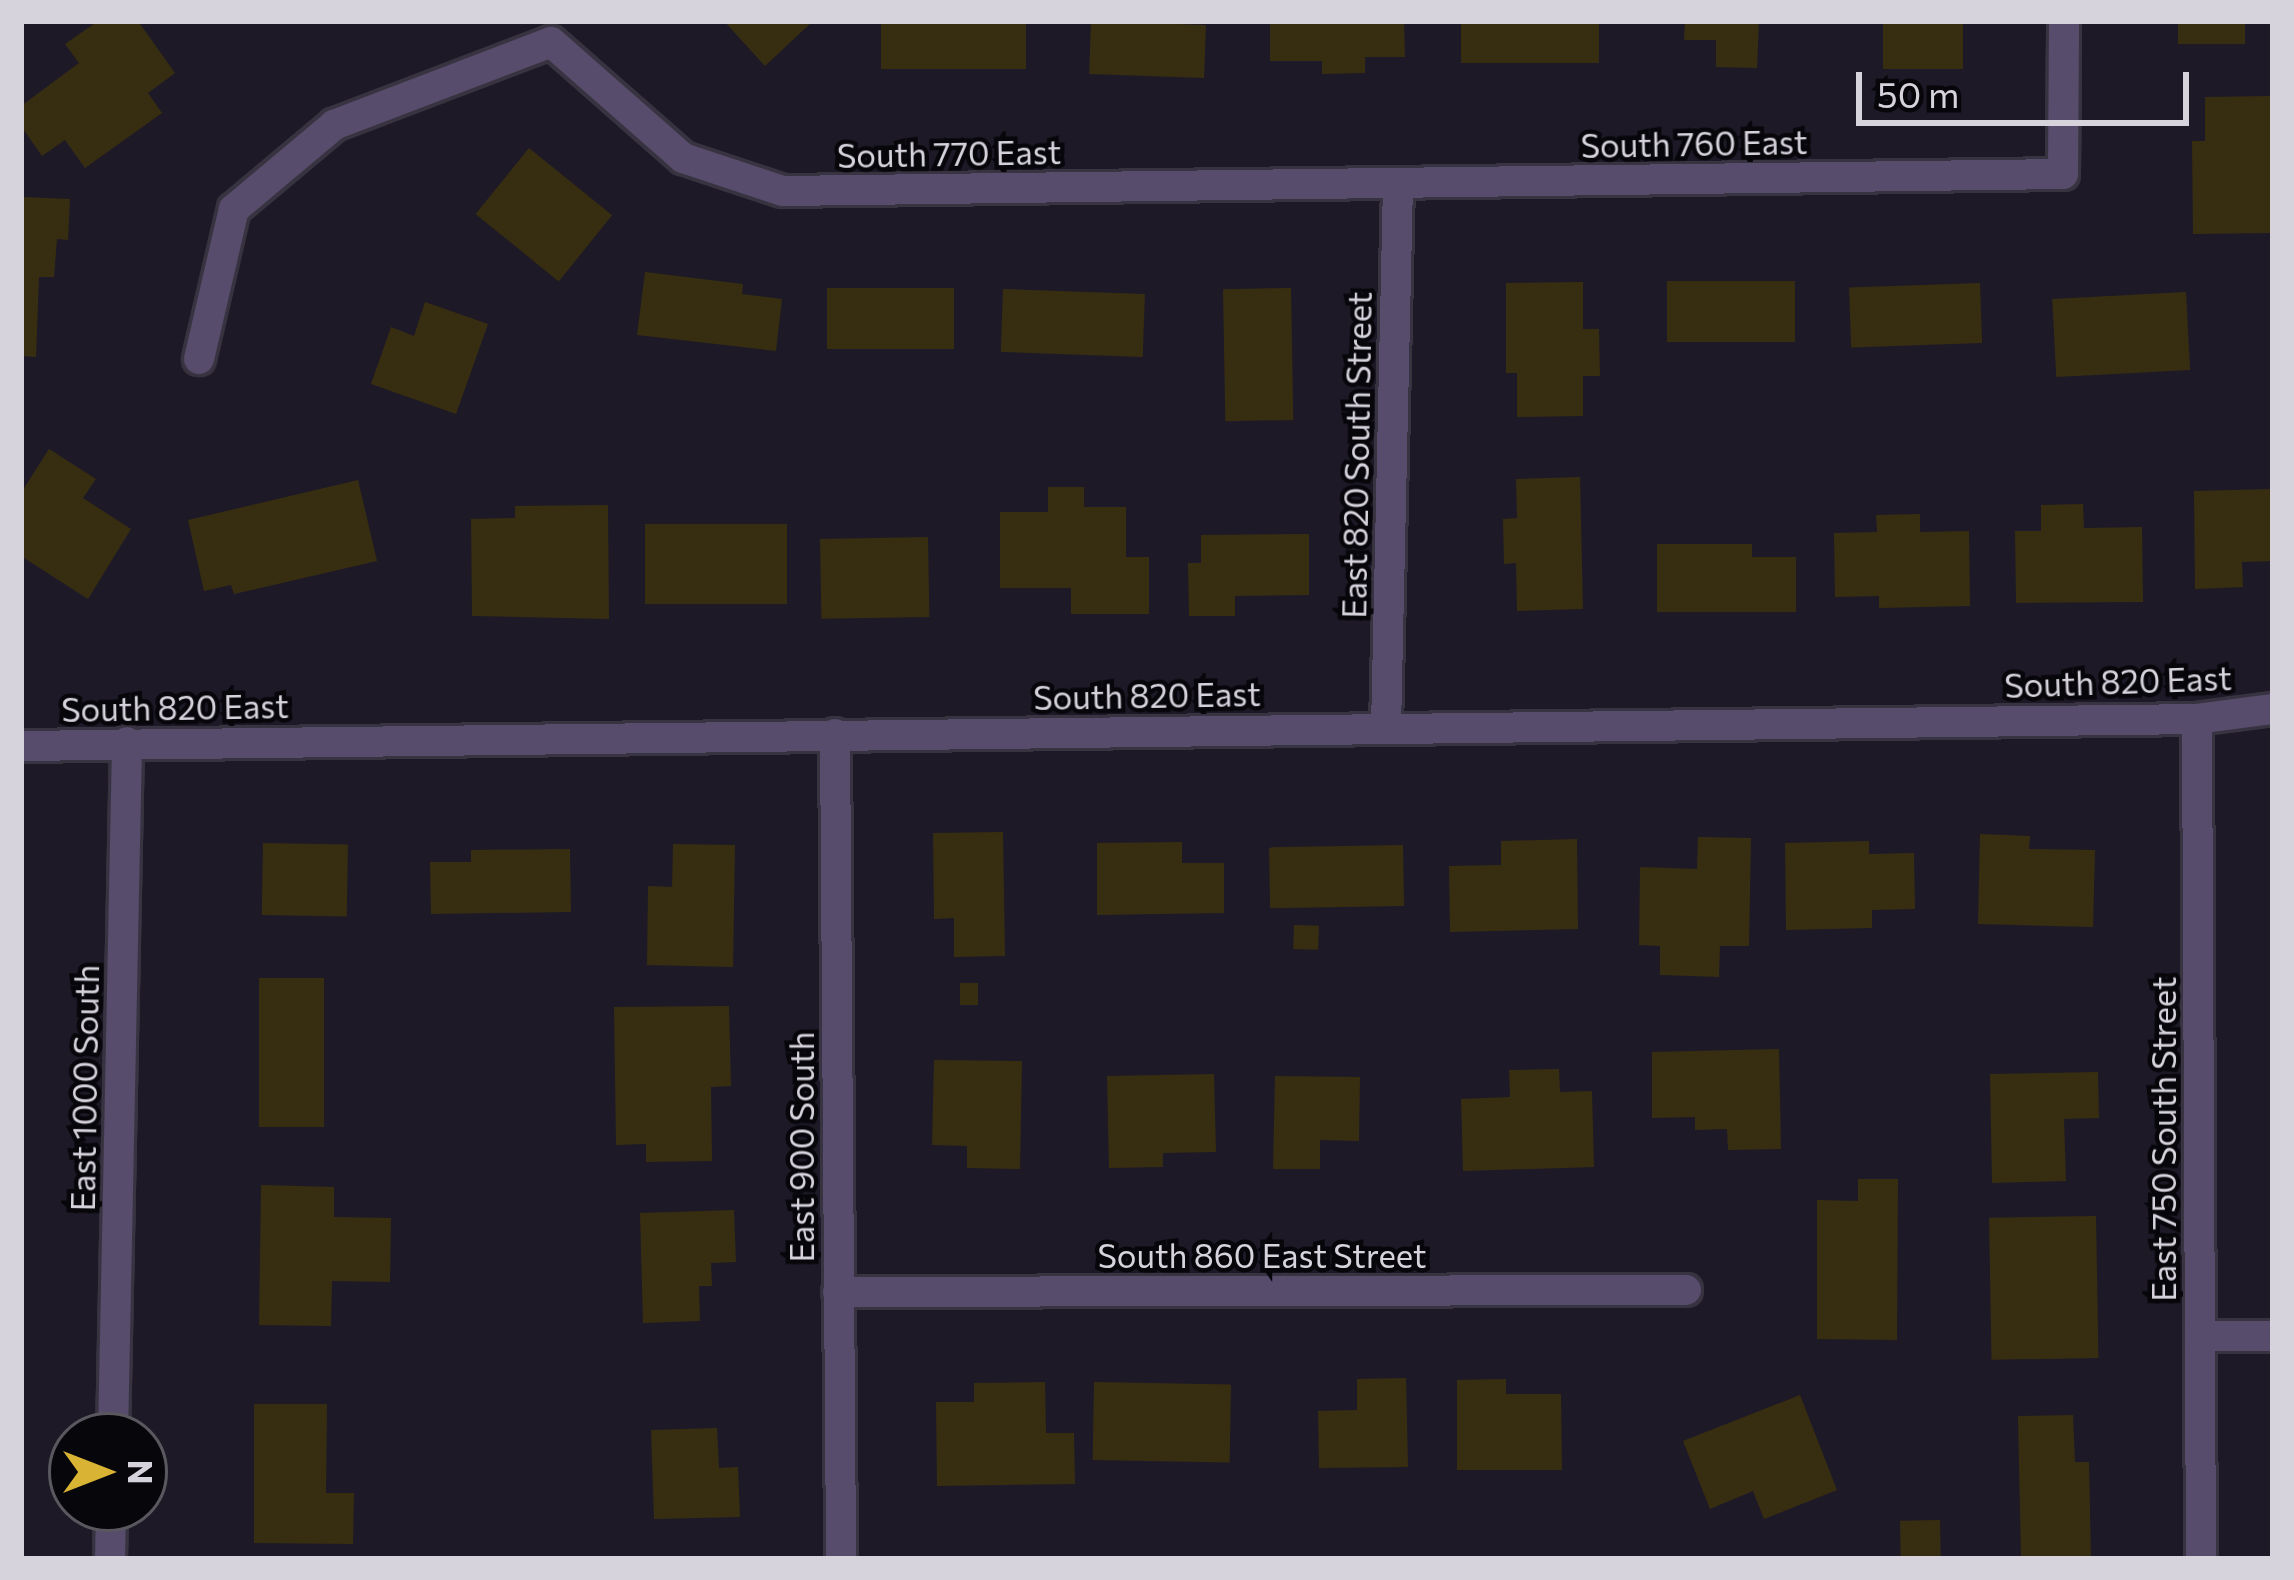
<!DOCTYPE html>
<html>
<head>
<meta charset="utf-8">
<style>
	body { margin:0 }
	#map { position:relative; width:2294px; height:1580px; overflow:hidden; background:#1e1927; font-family:Commissioner,sans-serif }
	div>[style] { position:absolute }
	.building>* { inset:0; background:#372e11; transform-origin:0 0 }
	.roads { filter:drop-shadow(3px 0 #383340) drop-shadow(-3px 0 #383340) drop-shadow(0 3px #383340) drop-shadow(0 -3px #383340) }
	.minor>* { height:30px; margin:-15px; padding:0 15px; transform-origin:15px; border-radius:15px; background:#574c6b }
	span { translate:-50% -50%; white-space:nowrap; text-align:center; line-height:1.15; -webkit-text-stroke:9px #07060b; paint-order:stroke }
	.street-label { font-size:33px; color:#d7d3dd }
	.frame { position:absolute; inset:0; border:24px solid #d7d3dd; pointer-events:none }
	.north { position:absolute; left:48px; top:1412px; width:120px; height:120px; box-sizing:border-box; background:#07060b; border:3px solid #5a585f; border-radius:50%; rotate:90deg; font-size:33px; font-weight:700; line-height:48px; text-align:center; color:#d7d3dd }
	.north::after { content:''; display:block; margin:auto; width:42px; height:54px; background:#d9b334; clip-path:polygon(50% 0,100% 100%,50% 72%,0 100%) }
	.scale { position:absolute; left:1856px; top:72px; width:333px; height:54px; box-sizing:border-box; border:6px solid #d7d3dd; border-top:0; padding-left:15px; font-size:36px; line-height:42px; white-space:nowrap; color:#d7d3dd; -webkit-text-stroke:9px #07060b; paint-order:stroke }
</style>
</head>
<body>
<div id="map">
	<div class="building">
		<div style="clip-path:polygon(98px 21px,138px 21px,175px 73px,148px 93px,162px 113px,85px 168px,65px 140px,42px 156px,21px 126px,21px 106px,79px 63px,65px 44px)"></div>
		<div style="clip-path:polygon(724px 21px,813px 21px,765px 66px)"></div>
		<div style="left:881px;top:21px;width:145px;height:48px"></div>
		<div style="left:1091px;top:21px;width:115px;height:53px;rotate:2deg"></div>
		<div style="clip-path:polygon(1270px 21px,1404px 21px,1405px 57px,1365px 57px,1365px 73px,1322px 74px,1322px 61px,1270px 61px)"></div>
		<div style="left:1461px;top:21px;width:138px;height:42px"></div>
		<div style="clip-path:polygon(1685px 21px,1759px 21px,1757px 68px,1716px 67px,1716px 40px,1684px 40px)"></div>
		<div style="left:1883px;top:21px;width:80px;height:48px"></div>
		<div style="left:2178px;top:21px;width:67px;height:23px"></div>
		<div style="clip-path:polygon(2271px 96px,2272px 233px,2193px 234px,2192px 141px,2205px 141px,2205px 97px)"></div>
		<div style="left:529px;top:148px;width:107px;height:85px;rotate:39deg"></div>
		<div style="clip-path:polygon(21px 197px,70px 199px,68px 240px,57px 239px,54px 277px,39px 277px,36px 357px,21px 356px)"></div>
		<div style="clip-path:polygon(645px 272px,743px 284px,742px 294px,782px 299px,776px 351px,637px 335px)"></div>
		<div style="left:1795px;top:281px;width:61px;height:128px;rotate:90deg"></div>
		<div style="clip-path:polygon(1583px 282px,1583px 329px,1599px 329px,1600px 376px,1583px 376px,1583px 416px,1517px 417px,1517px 373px,1506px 373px,1506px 283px)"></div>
		<div style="left:1980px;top:283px;width:60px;height:131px;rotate:88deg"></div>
		<div style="left:954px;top:288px;width:61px;height:127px;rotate:90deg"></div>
		<div style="left:1291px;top:288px;width:132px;height:68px;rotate:89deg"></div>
		<div style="left:1003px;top:289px;width:142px;height:63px;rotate:2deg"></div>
		<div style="left:2186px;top:292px;width:78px;height:134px;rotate:87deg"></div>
		<div style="clip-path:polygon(425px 302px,488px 324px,456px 414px,371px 384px,391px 327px,414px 336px)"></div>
		<div style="clip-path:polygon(49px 449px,96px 479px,83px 498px,131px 529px,88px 599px,21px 556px,21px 493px)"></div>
		<div style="clip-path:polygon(1580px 477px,1583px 609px,1517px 611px,1516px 563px,1504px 564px,1503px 519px,1517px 518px,1516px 479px)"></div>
		<div style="clip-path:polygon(358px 480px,377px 561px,234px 594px,231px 585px,204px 591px,188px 520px)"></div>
		<div style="clip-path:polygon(1048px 487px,1084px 487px,1084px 507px,1126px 507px,1126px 557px,1149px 557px,1149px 614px,1071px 614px,1071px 588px,1000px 588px,1000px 512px,1048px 512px)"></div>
		<div style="clip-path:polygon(2273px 489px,2273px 561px,2242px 562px,2243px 587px,2195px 589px,2194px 491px)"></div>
		<div style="clip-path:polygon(2083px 504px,2084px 528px,2142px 527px,2143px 602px,2016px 603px,2015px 531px,2041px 531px,2041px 505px)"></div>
		<div style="clip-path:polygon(608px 505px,609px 619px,472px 616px,471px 519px,515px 518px,515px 506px)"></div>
		<div style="clip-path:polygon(1920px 514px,1920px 532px,1969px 531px,1970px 606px,1879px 608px,1879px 596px,1835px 597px,1834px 533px,1877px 532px,1876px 515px)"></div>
		<div style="left:645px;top:524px;width:142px;height:80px"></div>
		<div style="clip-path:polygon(1309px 534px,1309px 595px,1235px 596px,1235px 616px,1189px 616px,1188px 563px,1201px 563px,1201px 535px)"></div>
		<div style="left:928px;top:537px;width:80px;height:108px;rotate:89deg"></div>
		<div style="clip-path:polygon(1657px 544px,1752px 544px,1752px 557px,1796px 557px,1796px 612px,1657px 612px)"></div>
		<div style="clip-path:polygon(1003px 832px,1005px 956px,954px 957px,954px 918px,934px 919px,933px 833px)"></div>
		<div style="clip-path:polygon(1980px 834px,2030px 836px,2029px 849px,2095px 850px,2093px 927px,1978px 924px)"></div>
		<div style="clip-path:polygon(1698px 837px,1751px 838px,1749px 946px,1720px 946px,1719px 977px,1660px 975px,1660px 946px,1639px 945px,1640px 867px,1697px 869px)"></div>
		<div style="clip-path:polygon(1577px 839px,1578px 929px,1450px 932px,1449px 866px,1501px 865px,1501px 841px)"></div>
		<div style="clip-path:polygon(1869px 841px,1869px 854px,1914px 853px,1915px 909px,1872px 910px,1872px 928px,1786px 930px,1785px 843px)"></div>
		<div style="clip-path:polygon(1182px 842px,1182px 863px,1224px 863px,1224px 913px,1097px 915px,1097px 843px)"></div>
		<div style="left:263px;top:843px;width:85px;height:72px;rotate:1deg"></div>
		<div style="clip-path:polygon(673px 844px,735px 845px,733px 967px,647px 965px,648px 886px,672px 887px)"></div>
		<div style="left:1403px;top:845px;width:61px;height:134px;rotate:89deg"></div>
		<div style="clip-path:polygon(570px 849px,571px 912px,431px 914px,430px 862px,471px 862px,471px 850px)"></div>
		<div style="left:1294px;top:925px;width:25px;height:24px;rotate:2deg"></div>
		<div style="left:259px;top:978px;width:65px;height:149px"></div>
		<div style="left:960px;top:983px;width:18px;height:22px"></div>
		<div style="clip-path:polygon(729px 1006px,731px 1086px,711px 1087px,712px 1161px,646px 1162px,646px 1144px,616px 1145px,614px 1007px)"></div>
		<div style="clip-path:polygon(1779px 1049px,1781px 1149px,1728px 1150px,1727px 1129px,1695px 1130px,1695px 1117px,1652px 1118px,1652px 1052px)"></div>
		<div style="clip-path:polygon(934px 1060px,1022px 1061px,1020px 1169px,967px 1168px,967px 1146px,932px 1145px)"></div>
		<div style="clip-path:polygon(1559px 1069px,1560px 1092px,1592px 1091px,1594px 1167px,1463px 1171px,1461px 1099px,1510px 1097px,1509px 1070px)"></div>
		<div style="clip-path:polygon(2098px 1072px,2099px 1118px,2064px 1119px,2066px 1181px,1992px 1183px,1990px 1074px)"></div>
		<div style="clip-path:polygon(1214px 1074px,1216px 1152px,1163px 1153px,1163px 1167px,1109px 1168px,1107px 1076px)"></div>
		<div style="clip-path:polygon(1275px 1076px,1360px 1077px,1359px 1141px,1320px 1140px,1320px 1169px,1273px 1169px)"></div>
		<div style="clip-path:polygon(1858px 1179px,1898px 1179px,1897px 1340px,1817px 1339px,1817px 1200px,1858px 1201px)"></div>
		<div style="clip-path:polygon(261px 1185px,334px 1187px,334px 1217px,391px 1218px,390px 1282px,332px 1281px,331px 1326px,259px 1325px)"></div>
		<div style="clip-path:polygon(734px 1210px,736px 1262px,711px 1263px,712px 1286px,699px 1286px,700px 1321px,643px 1323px,640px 1213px)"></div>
		<div style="left:2096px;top:1216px;width:142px;height:107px;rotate:89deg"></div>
		<div style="clip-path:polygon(1406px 1378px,1408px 1467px,1319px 1468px,1318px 1411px,1357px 1410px,1357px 1379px)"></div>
		<div style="clip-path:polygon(1506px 1379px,1506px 1394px,1561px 1394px,1562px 1470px,1457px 1470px,1457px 1380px)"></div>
		<div style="clip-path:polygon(1045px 1382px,1046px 1433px,1074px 1433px,1075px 1484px,937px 1486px,936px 1402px,974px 1402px,974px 1383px)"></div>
		<div style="left:1094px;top:1382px;width:137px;height:78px;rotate:1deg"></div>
		<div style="clip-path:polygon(1800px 1395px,1837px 1490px,1764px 1519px,1753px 1491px,1710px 1509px,1683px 1441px)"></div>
		<div style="clip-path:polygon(254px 1404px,327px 1404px,326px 1493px,354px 1493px,353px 1544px,254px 1543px)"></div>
		<div style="clip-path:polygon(2073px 1415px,2075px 1462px,2089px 1462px,2091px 1559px,2021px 1559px,2018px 1416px)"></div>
		<div style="clip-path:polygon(717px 1428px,719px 1468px,738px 1467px,740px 1517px,654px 1519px,651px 1430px)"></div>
		<div style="left:1940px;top:1520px;width:39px;height:40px;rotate:89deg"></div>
	</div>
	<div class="roads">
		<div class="minor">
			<div style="left:551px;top:42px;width:176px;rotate:41.3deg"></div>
			<div style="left:683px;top:158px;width:105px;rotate:18.3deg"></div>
			<div style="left:783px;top:191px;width:1280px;rotate:-0.76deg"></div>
			<div style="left:2063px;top:174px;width:153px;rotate:-89.6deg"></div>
			<div style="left:199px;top:359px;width:154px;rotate:-76.9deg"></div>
			<div style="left:234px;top:209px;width:131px;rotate:-40deg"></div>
			<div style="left:334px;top:125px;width:232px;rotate:-20.9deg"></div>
			<div style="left:2197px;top:719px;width:840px;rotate:89.73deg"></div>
			<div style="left:1386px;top:729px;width:546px;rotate:-88.74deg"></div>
			<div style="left:835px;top:734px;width:825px;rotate:89.58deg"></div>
			<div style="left:21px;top:746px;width:2176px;rotate:-0.71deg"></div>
			<div style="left:2197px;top:719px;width:77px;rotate:-7.5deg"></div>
			<div style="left:838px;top:1292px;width:848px;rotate:-0.14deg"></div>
			<div style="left:2200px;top:1336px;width:73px"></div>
			<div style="left:113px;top:1436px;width:694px;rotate:-88.84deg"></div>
			<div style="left:110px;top:1559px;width:51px;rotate:-88.9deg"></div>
		</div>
	</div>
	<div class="street-label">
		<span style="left:1694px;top:143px;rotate:-1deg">South 760 East</span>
		<span style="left:949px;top:153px;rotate:-1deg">South 770 East</span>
		<span style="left:1356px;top:455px;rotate:-89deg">East 820 South Street</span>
		<span style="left:2118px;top:681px;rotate:-2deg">South 820 East</span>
		<span style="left:1147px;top:695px;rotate:-1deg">South 820 East</span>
		<span style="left:175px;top:707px;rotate:-1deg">South 820 East</span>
		<span style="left:84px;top:1088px;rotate:-89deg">East 1000 South</span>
		<span style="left:2163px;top:1139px;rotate:-90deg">East 750 South Street</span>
		<span style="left:801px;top:1147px;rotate:-90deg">East 900 South</span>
		<span style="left:1262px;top:1255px">South 860 East Street</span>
	</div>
	<div class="frame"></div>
	<div class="north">N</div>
	<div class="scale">50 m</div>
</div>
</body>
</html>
